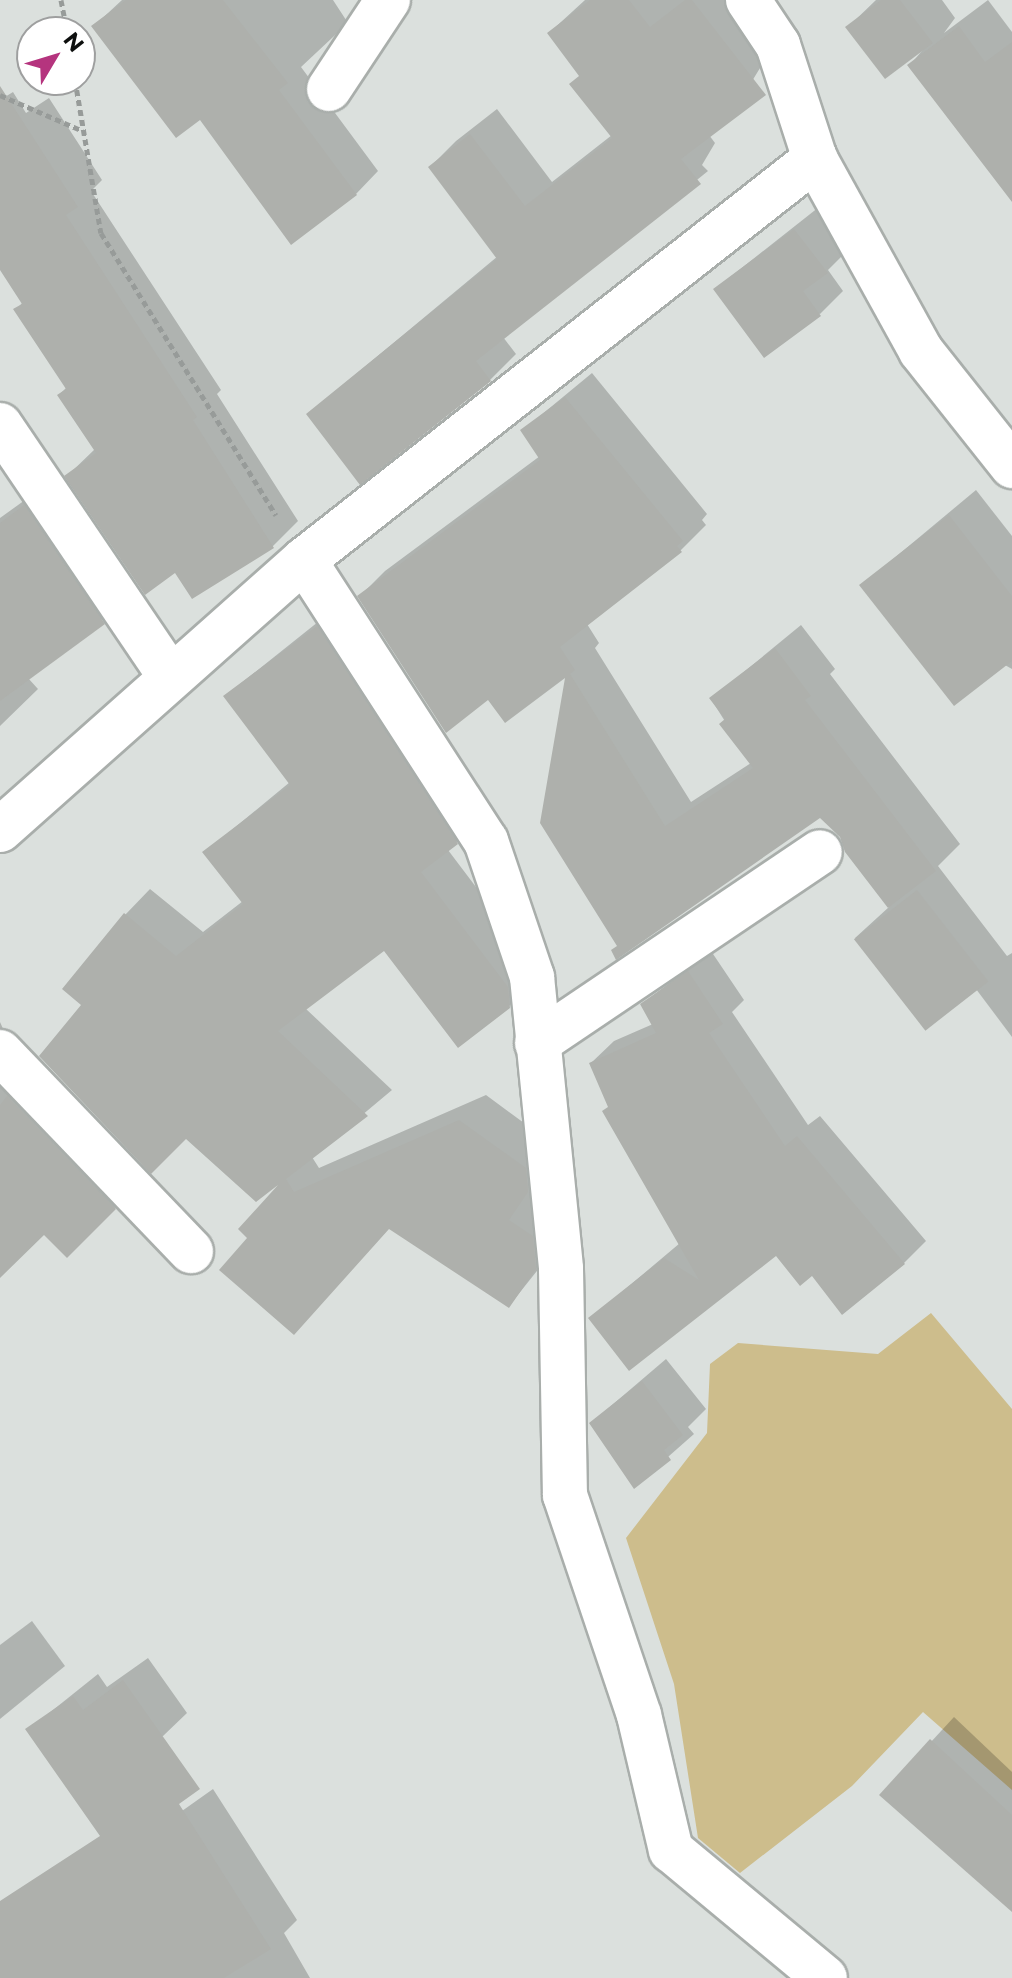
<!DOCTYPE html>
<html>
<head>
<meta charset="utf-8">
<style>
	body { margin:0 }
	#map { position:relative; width:1012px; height:1978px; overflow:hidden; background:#dbe0dd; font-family:Montserrat,sans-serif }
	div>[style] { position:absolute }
	.green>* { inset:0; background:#cdbd8c }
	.shadow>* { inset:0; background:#0003 }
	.building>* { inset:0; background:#aeb0ac; transform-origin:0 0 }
	.path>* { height:5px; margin-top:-2.5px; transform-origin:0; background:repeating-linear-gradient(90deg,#979b99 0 6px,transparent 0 10px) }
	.roads { filter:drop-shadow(2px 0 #a9aeab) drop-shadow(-2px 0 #a9aeab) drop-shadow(0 2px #a9aeab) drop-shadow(0 -2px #a9aeab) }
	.minor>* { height:44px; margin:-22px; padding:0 22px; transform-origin:22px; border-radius:22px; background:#fff }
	span { translate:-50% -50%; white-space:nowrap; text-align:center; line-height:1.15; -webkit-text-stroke:6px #fff; paint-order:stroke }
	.north { position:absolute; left:16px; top:16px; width:80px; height:80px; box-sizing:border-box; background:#fff; border:2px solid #9e9f9f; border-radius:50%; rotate:52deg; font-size:22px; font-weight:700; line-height:32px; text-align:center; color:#0d0f0e }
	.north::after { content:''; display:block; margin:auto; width:28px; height:36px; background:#b5347e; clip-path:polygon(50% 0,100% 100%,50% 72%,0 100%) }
</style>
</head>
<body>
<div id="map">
	<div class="green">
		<div style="clip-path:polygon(931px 1313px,1012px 1409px,1012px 1790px,923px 1712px,852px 1786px,740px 1873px,698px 1838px,674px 1684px,626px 1538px,707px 1433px,710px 1364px,738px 1343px,878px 1354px)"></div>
	</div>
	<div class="shadow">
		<div style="clip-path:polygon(122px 0,333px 0,348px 23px,301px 67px,378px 171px,356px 194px,201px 117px,94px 26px)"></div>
		<div style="clip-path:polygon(585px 0,738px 0,774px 45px,735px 109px,709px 135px,715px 143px,702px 165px,708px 171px,503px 337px,516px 354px,490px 380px,308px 414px,498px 256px,430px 167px,456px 141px,497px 109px,552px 182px,612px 135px,581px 75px,549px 33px)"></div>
		<div style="clip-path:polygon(876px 0,942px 0,955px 18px,944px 33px,988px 0,1012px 32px,1012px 199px,910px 65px,926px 46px,848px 27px)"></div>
		<div style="clip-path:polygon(13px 92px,26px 113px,49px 98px,102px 180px,91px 191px,221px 390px,217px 394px,298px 521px,273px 546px,176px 570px,67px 476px,95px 449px,59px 395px,67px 387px,16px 310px,23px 302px,0 266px,0 100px)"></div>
		<div style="clip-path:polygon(819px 207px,850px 248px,828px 270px,843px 291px,820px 314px,715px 289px)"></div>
		<div style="clip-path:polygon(592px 373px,707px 514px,702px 520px,706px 525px,680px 551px,587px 624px,599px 643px,595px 648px,691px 802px,751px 763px,711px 699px,801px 625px,835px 669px,830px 674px,960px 844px,938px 866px,1007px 956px,1012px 953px,1012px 1037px,976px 989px,855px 938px,889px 907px,842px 836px,820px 816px,619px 945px,568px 673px,488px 697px,360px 596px,385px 571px,540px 456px,523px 430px)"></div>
		<div style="clip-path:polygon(50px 482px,128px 598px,28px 678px,38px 689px,0 726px,0 518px)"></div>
		<div style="clip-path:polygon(976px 490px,1012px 536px,1012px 669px,862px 585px)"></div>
		<div style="clip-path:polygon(343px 602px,482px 818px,448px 850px,532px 961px,534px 981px,509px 1006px,384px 948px,305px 1008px,392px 1090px,312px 1157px,319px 1168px,486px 1095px,550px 1142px,560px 1242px,509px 1306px,390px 1227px,294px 1333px,250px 1238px,286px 1179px,84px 1004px,125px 915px,150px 889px,203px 932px,243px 901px,205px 852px,290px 782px,225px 696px)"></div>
		<div style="clip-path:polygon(711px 951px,744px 1000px,732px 1012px,808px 1125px,820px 1116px,926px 1241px,904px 1263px,812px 1273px,776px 1253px,591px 1318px,680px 1243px,591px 1063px,614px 1041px,653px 1024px,642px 1004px)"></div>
		<div style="clip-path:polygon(0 1022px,9px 1042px,142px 1180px,67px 1256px,44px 1232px,0 1276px)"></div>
		<div style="clip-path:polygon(666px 1359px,706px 1409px,688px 1427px,694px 1434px,635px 1486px,591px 1423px)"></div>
		<div style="clip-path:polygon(32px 1621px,65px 1666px,0 1719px,0 1645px)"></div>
		<div style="clip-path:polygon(148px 1658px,187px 1713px,163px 1736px,28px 1730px,98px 1674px,107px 1687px)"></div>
		<div style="clip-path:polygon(954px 1717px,1012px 1772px,1012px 1911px,882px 1795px)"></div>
		<div style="clip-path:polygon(213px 1789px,297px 1920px,284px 1933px,310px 1978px,0 1978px,0 1940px)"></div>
	</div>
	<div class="building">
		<div style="clip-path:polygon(126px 0,223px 0,288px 83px,279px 90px,357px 195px,291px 245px,200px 120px,176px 138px,91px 26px)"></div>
		<div style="clip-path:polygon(590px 0,629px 0,650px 27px,685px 0,692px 0,766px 95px,681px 159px,701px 184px,476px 361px,491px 381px,360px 485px,306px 414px,497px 259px,428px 167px,470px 134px,525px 206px,612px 138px,569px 84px,579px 76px,547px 33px)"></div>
		<div style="clip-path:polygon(881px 0,900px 0,933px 43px,885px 79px,845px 27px)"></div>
		<div style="clip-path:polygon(959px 26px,985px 62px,1012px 42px,1012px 202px,907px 65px)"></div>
		<div style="clip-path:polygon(0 86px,78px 207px,66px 215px,197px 417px,193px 420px,274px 548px,192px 599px,175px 573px,145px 595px,64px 476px,96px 453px,57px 395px,66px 389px,13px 309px,22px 304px,0 270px)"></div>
		<div style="clip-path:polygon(794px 229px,828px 273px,803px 291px,821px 316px,764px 358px,713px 289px)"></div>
		<div style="clip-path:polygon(565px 397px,683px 541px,677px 546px,682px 552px,560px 647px,575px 670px,570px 674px,665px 826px,753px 768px,719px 724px,725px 719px,709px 698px,775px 648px,811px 696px,805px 700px,936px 871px,888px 908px,845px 852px,840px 837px,820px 818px,616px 960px,611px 950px,617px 946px,540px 823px,565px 678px,505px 723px,488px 700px,446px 733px,357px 596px,540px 460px,520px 430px)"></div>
		<div style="clip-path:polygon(24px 505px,105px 624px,0 701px,0 523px)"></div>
		<div style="clip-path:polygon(949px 515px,1012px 596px,1012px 661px,954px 706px,859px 585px)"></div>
		<div style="clip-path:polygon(317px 626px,458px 844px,421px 872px,508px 987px,510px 1008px,458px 1048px,384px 951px,278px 1031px,368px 1116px,286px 1179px,294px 1192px,459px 1120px,526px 1168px,528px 1192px,509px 1220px,533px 1236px,536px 1269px,509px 1308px,389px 1229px,294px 1335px,219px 1270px,247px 1238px,238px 1229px,278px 1185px,256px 1202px,186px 1139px,151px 1174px,39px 1056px,81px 1005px,62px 989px,124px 913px,176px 956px,243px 904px,202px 852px,290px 785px,223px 696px)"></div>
		<div style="left:917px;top:890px;width:116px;height:80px;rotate:52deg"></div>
		<div style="clip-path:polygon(688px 971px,723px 1024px,709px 1033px,785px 1146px,797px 1136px,905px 1264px,842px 1315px,812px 1276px,800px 1286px,776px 1256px,629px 1371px,588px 1318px,664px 1258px,699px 1280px,602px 1111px,608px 1107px,589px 1063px,656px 1033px,640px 1004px)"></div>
		<div style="clip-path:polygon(7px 1096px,116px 1209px,67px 1258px,44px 1235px,0 1278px,0 1105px)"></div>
		<div style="clip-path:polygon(642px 1381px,683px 1435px,664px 1450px,671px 1460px,634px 1489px,589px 1423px)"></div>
		<div style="clip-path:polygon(123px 1680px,200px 1789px,179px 1804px,271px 1949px,224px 1978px,0 1978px,0 1901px,100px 1836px,25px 1729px,73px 1696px,83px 1710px)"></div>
		<div style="clip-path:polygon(930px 1739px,1012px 1815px,1012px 1912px,879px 1795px)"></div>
	</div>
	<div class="path">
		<div style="left:61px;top:0;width:33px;rotate:79deg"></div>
		<div style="left:75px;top:80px;width:155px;rotate:80.4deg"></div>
		<div style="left:101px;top:233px;width:332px;rotate:58.2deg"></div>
		<div style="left:0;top:95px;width:90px;rotate:23.4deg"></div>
	</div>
	<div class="roads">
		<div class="minor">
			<div style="left:748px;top:0;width:54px;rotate:56.3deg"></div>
			<div style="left:778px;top:45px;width:120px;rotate:72deg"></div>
			<div style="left:815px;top:159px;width:219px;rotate:61.1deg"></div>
			<div style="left:921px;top:351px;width:147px;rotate:51.6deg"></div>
			<div style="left:329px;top:89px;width:107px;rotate:-56.5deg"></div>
			<div style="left:0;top:425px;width:302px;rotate:55.9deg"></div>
			<div style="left:304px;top:560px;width:335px;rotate:57.1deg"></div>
			<div style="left:486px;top:841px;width:144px;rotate:71.3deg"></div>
			<div style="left:532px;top:977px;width:293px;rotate:84.3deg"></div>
			<div style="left:561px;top:1269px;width:226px;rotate:89deg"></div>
			<div style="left:565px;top:1495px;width:232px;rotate:71.4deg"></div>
			<div style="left:639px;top:1715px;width:139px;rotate:76.7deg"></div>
			<div style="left:671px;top:1850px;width:200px;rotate:39.7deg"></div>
			<div style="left:0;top:830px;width:407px;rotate:-41.6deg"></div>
			<div style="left:304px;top:560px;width:650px;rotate:-38.12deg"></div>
			<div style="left:537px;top:1043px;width:341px;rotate:-34deg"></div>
			<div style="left:0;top:1052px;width:276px;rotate:46.2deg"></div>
		</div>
	</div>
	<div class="north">N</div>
</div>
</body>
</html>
